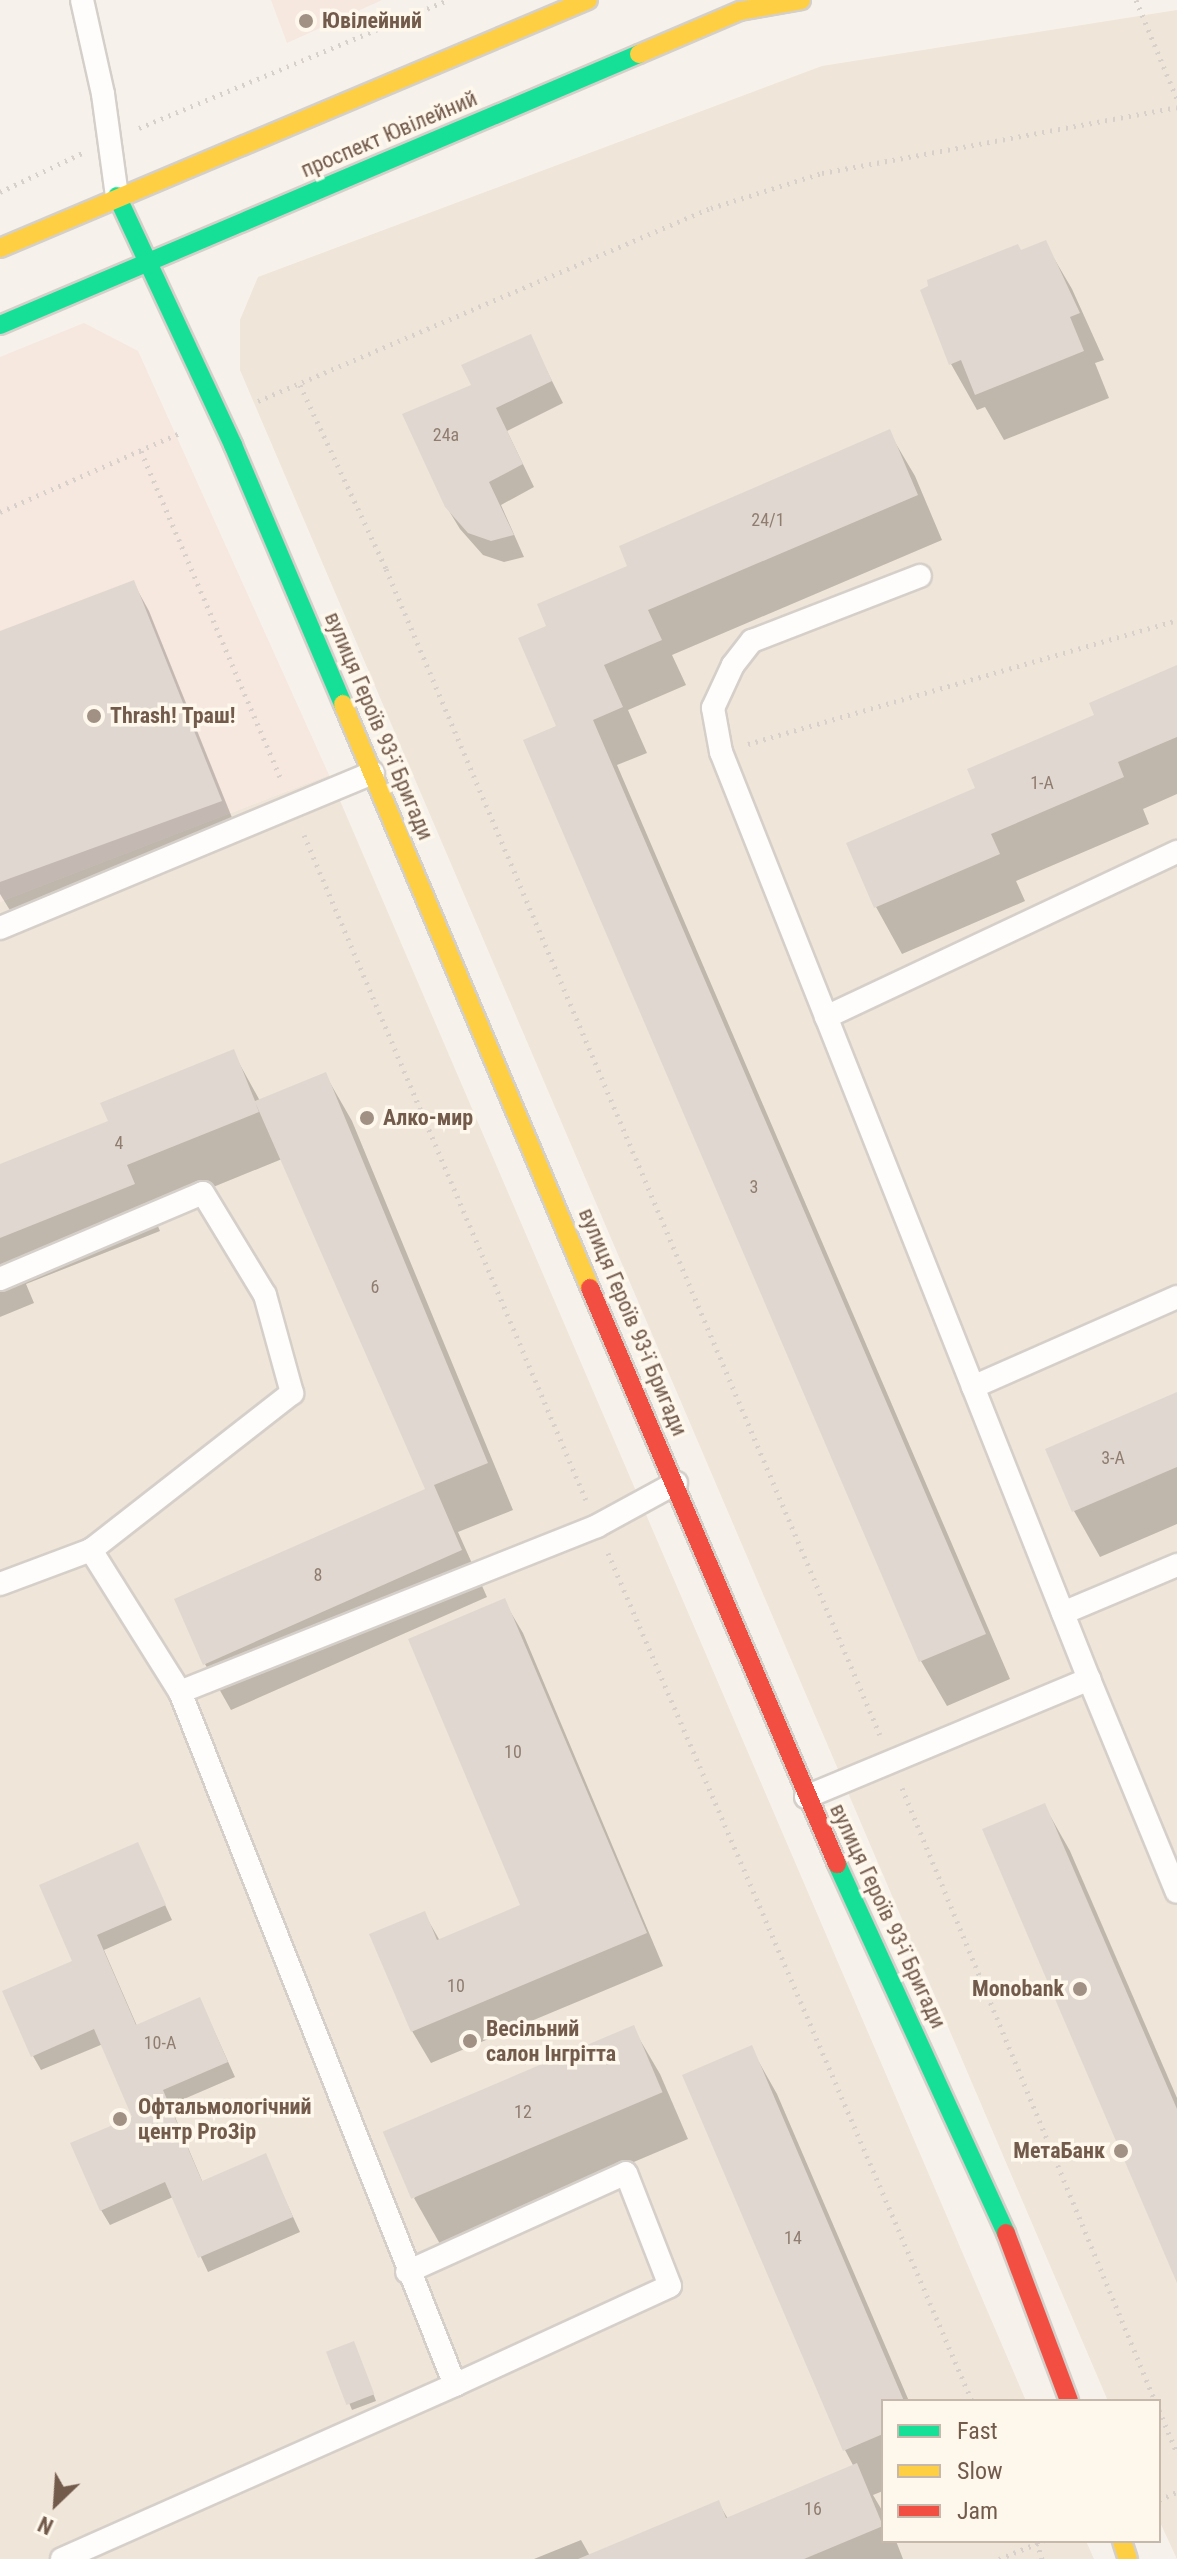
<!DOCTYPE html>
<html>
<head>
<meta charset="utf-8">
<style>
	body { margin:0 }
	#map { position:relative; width:1177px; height:2559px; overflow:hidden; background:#f6f2eb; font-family:"Roboto Condensed",sans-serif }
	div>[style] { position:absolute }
	.residential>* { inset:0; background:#efe5d8 }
	.commercial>* { inset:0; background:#f6e7df }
	.shadow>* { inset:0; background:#0003 }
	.building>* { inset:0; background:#e0d8d0; transform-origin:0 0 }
	.path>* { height:5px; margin-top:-2.5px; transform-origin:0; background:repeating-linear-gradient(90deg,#d8d0cb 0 2px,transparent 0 8px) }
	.roads { filter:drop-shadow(2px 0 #d5cfc9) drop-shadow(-2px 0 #d5cfc9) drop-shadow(0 2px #d5cfc9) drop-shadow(0 -2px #d5cfc9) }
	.lane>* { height:22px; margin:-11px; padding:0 11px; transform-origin:11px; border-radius:11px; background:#fefdfc }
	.fast>* { height:18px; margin:-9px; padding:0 9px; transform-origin:9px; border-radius:9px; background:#16e098 }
	.slow>* { height:18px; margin:-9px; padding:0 9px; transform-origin:9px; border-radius:9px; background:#ffcf43 }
	.jam>* { height:18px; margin:-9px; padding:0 9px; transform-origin:9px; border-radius:9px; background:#f24e42 }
	.dots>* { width:22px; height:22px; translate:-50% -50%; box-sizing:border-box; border:4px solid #fef7ec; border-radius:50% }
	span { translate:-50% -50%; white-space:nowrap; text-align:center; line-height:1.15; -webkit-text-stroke:7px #fef7ec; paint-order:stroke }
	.number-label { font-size:18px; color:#907d70 }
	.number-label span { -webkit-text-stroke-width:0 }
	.poi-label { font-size:22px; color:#735b4c; font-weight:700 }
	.left { translate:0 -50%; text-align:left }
	.right { translate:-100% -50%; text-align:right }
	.street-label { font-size:22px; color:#735b4c }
	.legend { position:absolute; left:881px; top:2399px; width:280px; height:144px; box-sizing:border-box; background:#fef7ec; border:2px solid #c6b9ac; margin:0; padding:10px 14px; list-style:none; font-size:24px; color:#735b4c }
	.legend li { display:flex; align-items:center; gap:16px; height:40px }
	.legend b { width:40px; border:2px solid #c6b9ac }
	.north { position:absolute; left:16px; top:2463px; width:80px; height:80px; -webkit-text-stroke:6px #fef7ec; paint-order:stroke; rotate:205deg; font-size:22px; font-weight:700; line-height:32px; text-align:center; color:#735b4c }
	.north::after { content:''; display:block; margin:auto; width:28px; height:36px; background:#735b4c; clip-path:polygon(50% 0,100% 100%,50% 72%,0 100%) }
</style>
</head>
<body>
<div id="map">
	<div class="residential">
		<div style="clip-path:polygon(1177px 10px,1177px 2559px,1159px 2520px,1159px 2401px,1108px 2401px,240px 370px,240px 320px,258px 277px,822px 66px)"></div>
		<div style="clip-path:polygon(329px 775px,1026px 2401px,883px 2401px,883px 2541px,1086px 2541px,1094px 2559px,0 2559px,0 902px)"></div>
	</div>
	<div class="commercial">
		<div style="clip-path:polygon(271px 0,382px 0,287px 43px)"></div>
		<div style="clip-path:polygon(84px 323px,138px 351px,329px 775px,0 902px,0 357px)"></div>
	</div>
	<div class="shadow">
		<div style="clip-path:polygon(1045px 243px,1072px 289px,1104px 360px,1095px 363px,1109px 398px,1004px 440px,985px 407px,977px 410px,951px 364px,1021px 253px)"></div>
		<div style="clip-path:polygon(530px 337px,563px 403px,507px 431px,534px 487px,501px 505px,524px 557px,504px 562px,483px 555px,460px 529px,446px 506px,474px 386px)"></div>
		<div style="clip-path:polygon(889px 432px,915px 476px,942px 540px,672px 655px,686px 685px,628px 710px,647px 753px,617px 765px,1010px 1679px,947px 1706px,921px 1661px,559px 727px,549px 627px,630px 567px)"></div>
		<div style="clip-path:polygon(133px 582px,149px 611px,237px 830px,11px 912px,0 894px,0 633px)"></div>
		<div style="clip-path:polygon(1177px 668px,1177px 794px,1143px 809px,1149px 824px,1016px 881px,1025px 901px,902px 954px,876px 907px,849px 844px,978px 789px)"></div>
		<div style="clip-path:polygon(233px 1052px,260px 1101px,325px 1074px,352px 1121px,513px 1510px,458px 1532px,487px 1597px,231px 1710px,205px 1664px,427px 1490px,282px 1159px,152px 1212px,160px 1231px,26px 1284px,34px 1303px,0 1317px,0 1166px,111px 1122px)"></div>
		<div style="clip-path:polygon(1177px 1394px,1177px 1524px,1100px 1557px,1074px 1511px,1048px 1450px)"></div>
		<div style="clip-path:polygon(504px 1601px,523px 1633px,663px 1966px,431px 2063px,412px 2031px,424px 1913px,440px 1941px,522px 1906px)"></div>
		<div style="clip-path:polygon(1044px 1805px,1070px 1851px,1177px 2098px,1177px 2278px)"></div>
		<div style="clip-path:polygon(137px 1844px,172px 1920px,104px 1950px,137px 2026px,207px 2015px,235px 2077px,170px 2105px,203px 2183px,265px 2156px,300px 2232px,208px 2272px,173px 2197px,110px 2225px,101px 2210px,135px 2118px,103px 2044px,41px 2070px,33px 2056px,74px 1962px)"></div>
		<div style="clip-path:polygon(633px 2028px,660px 2074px,688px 2139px,440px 2244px,414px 2198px)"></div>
		<div style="clip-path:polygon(751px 2048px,777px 2094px,909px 2401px,883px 2401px,883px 2491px,873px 2495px,883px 2512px,883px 2541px,896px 2541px,903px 2559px,534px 2559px,581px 2540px,590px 2556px,718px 2502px,728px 2519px,854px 2467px,845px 2450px)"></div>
		<div style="clip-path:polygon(357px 2351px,376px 2401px,352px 2410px,329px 2353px)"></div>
	</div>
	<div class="building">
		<div style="clip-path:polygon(1046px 240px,1080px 313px,1070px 317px,1084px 351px,975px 395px,961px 360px,949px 365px,920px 290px,928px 286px,927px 280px,1018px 244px,1021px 250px)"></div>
		<div style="clip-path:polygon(531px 334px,552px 381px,496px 408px,523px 464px,489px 482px,514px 535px,491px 541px,468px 533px,445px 507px,402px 414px,471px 385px,461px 365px)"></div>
		<div style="clip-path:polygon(890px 429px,918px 495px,648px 610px,662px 640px,604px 665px,623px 707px,593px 720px,986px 1634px,919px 1662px,523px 740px,556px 726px,518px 638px,546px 626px,537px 604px,627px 566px,619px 546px)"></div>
		<div style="clip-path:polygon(134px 580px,222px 801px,0 882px,0 631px)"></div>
		<div style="clip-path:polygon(1177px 665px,1177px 737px,1118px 762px,1124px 777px,991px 834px,1000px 854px,874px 908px,846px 843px,975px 788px,967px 769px,1094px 715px,1089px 703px)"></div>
		<div style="clip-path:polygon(234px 1049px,255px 1101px,326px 1072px,488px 1463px,434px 1485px,462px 1550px,203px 1665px,174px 1599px,425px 1489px,255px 1102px,259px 1112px,127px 1165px,135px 1184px,0 1238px,0 1164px,108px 1121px,100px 1103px)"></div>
		<div style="clip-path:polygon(1177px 1392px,1177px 1467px,1072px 1512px,1045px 1449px)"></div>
		<div style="clip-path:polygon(505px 1598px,647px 1933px,411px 2032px,369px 1934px,425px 1911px,437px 1940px,520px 1905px,408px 1639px)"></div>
		<div style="clip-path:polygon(1045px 1803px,1177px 2109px,1177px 2283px,982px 1829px)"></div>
		<div style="clip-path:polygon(138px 1842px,166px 1905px,97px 1935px,136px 2025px,200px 1997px,228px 2062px,163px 2090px,202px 2181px,266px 2153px,293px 2217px,198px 2258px,165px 2182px,100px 2211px,70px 2143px,132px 2117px,94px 2029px,31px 2057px,2px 1991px,72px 1961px,39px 1885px)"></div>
		<div style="left:634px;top:2025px;width:73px;height:273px;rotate:67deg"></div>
		<div style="clip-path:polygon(752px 2045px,904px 2401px,883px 2401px,883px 2434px,843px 2451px,682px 2075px)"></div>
		<div style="left:354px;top:2341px;width:57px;height:30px;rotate:69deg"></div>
		<div style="clip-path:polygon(857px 2463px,883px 2526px,804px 2559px,578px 2559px,719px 2500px,726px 2518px)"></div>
	</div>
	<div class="path">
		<div style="left:1136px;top:0;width:107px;rotate:67.5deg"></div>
		<div style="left:139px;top:128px;width:334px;rotate:-22.5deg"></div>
		<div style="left:0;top:192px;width:91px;rotate:-25.4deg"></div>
		<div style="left:300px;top:385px;width:203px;rotate:64.9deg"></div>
		<div style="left:386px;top:569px;width:1266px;rotate:67.04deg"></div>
		<div style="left:258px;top:401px;width:492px;rotate:-23.1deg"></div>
		<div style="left:711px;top:208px;width:116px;rotate:-17.5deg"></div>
		<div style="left:822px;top:173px;width:361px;rotate:-10.5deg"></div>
		<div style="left:141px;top:451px;width:359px;rotate:66.9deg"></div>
		<div style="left:0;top:512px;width:199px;rotate:-23.7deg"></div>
		<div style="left:748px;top:744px;width:447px;rotate:-16.1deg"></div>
		<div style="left:304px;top:835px;width:722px;rotate:67.02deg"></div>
		<div style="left:608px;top:1553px;width:923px;rotate:66.77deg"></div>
		<div style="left:902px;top:1788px;width:663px;rotate:67.57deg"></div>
		<div style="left:1159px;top:2410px;width:47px;rotate:67.3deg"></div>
		<div style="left:1159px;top:2500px;width:20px;rotate:-24deg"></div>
		<div style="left:1037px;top:2542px;width:18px;rotate:74deg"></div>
		<div style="left:999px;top:2559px;width:48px;rotate:-22.2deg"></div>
	</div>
	<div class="roads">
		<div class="lane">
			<div style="left:82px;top:0;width:96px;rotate:77.4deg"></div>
			<div style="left:103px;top:94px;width:103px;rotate:82.2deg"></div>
			<div style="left:0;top:928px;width:404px;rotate:-22.6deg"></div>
			<div style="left:826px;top:1017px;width:388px;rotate:-25.2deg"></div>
			<div style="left:0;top:1279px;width:220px;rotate:-23deg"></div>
			<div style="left:203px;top:1193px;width:119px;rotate:58.7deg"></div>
			<div style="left:265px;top:1295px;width:102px;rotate:74.6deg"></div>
			<div style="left:292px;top:1393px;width:255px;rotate:142deg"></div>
			<div style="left:91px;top:1550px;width:97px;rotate:159.5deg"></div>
			<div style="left:973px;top:1387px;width:223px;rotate:-23.8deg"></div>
			<div style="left:1063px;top:1613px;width:124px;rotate:-22.8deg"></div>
			<div style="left:1089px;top:1679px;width:230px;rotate:67.6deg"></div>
			<div style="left:180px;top:1692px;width:449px;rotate:-21.7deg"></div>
			<div style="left:597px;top:1526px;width:90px;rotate:-28.6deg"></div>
			<div style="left:806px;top:1797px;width:307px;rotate:-22.6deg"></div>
			<div style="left:1089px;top:1679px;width:997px;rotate:-111.65deg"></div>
			<div style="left:721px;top:752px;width:45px;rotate:-100.3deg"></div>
			<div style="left:713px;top:708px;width:47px;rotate:-65.1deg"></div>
			<div style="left:733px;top:665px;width:31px;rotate:-52deg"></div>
			<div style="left:752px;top:641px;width:180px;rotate:-21.2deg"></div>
			<div style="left:407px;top:2272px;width:240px;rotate:-24.3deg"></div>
			<div style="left:626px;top:2173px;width:121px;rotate:68.7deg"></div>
			<div style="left:670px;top:2286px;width:237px;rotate:155.3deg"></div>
			<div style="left:62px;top:2559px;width:430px;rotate:-23.9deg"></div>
			<div style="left:455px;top:2385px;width:746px;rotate:-111.64deg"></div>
			<div style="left:180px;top:1692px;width:168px;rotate:-122.1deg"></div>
		</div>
		<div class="fast">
			<div style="left:117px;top:196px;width:275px;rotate:65deg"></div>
			<div style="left:233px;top:445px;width:281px;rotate:67deg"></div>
			<div style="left:0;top:325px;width:694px;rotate:-22.98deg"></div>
			<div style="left:837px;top:1864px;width:406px;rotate:65.4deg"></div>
		</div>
		<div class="slow">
			<div style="left:639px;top:54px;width:110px;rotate:-23.1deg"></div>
			<div style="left:740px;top:11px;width:62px;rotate:-10.2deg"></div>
			<div style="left:0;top:248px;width:638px;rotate:-22.87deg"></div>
			<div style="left:343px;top:704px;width:634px;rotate:67.07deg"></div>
			<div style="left:1122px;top:2541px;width:19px;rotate:72deg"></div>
		</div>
		<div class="jam">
			<div style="left:590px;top:1288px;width:627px;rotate:66.79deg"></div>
			<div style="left:1006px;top:2233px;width:179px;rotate:69.4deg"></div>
		</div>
	</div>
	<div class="dots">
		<div style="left:306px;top:21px;background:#a19084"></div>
		<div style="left:94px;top:716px;background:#a19084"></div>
		<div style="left:367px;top:1118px;background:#a19084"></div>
		<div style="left:1080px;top:1989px;background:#a19084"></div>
		<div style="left:470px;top:2041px;background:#a19084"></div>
		<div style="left:120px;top:2119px;background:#a19084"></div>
		<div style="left:1121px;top:2151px;background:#a19084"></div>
	</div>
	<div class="number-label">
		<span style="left:446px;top:435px">24а</span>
		<span style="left:768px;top:520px">24/1</span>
		<span style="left:1042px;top:783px">1-А</span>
		<span style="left:119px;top:1143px">4</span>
		<span style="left:754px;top:1187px">3</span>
		<span style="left:375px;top:1287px">6</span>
		<span style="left:1113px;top:1458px">3-А</span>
		<span style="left:318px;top:1575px">8</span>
		<span style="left:513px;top:1752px">10</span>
		<span style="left:456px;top:1986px">10</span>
		<span style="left:160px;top:2043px">10-А</span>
		<span style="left:523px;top:2112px">12</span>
		<span style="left:793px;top:2238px">14</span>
		<span style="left:813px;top:2509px">16</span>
	</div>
	<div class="poi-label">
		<span class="left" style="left:322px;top:21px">Ювілейний</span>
		<span class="left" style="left:110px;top:716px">Thrash! Траш!</span>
		<span class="left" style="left:383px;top:1118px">Алко-мир</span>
		<span class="right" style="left:1064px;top:1989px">Monobank</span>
		<span class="left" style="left:486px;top:2041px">Весільний<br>салон Інгрітта</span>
		<span class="left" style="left:138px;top:2119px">Офтальмологічний<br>центр ProЗір</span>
		<span class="right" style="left:1105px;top:2151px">МетаБанк</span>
	</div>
	<div class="street-label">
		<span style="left:389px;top:134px;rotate:-23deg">проспект Ювілейний</span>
		<span style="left:379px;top:726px;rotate:67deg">вулиця Героїв 93-ї Бригади</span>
		<span style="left:633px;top:1322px;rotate:67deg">вулиця Героїв 93-ї Бригади</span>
		<span style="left:888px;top:1916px;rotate:65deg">вулиця Героїв 93-ї Бригади</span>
	</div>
	<ul class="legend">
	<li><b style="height:10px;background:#16e098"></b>Fast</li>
	<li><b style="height:10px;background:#ffcf43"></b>Slow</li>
	<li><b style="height:10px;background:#f24e42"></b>Jam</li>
	</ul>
	<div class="north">N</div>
</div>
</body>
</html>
